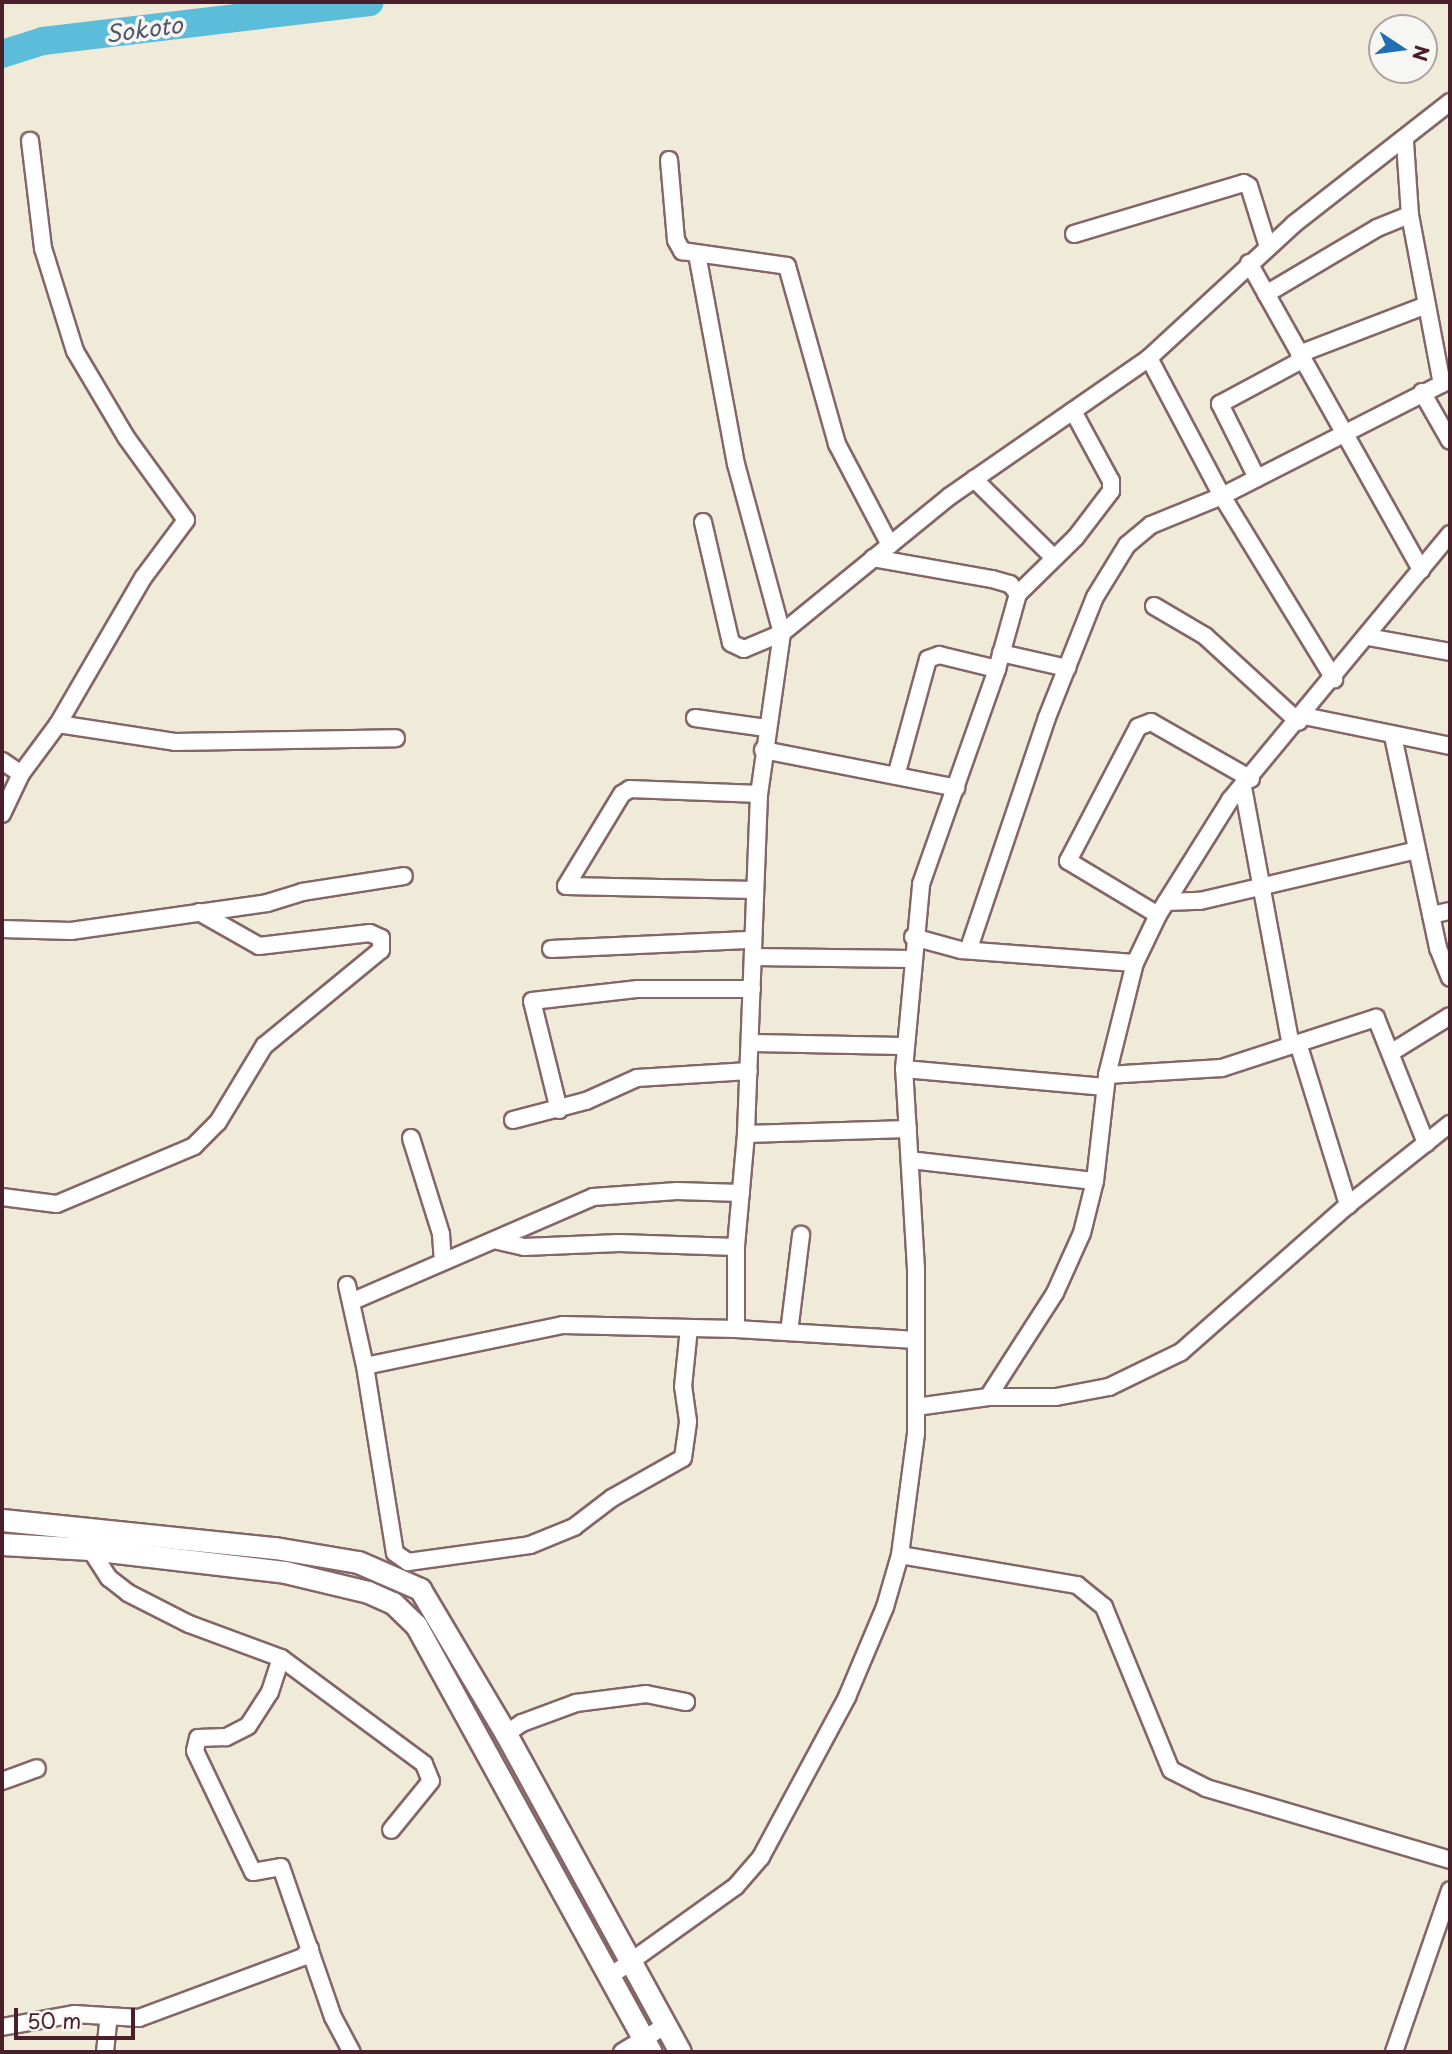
<!DOCTYPE html>
<html>
<head>
<meta charset="utf-8">
<style>
	body { margin:0 }
	#map { position:relative; width:1452px; height:2054px; overflow:hidden; background:#efebd8; font-family:"Playpen Sans",sans-serif }
	div>[style] { position:absolute }
	.river>* { height:28px; margin:-14px; padding:0 14px; transform-origin:14px; border-radius:14px; background:#5bbdd9 }
	.roads { filter:drop-shadow(2px 0 #846668) drop-shadow(-2px 0 #846668) drop-shadow(0 2px #846668) drop-shadow(0 -2px #846668) }
	.street>* { height:16px; margin:-8px; padding:0 8px; transform-origin:8px; border-radius:8px; background:#fff }
	.secondary>* { height:21px; margin:-10.5px; padding:0 10.5px; transform-origin:10.5px; border-radius:10.5px; background:#fff }
	span { translate:-50% -50%; white-space:nowrap; text-align:center; line-height:1.15; -webkit-text-stroke:7px #f6f6f2; paint-order:stroke }
	.water-label { font-size:23px; color:#505668; font-style:italic }
	.frame { position:absolute; inset:0; border:4px solid #4a1f2b; pointer-events:none }
	.north { position:absolute; left:1368px; top:14px; width:70px; height:70px; box-sizing:border-box; background:#f6f6f2; border:2px solid #b1a0a2; border-radius:50%; rotate:103deg; font-size:19px; font-weight:700; line-height:28px; text-align:center; color:#4a1f2b }
	.north::after { content:''; display:block; margin:auto; width:24px; height:32px; background:#1f6fb2; clip-path:polygon(50% 0,100% 100%,50% 72%,0 100%) }
	.scale { position:absolute; left:14px; top:2008px; width:121px; height:32px; box-sizing:border-box; border:4px solid #4a1f2b; border-top:0; padding-left:9px; font-size:21px; line-height:24px; white-space:nowrap; color:#4a1f2b; -webkit-text-stroke:5px #f6f6f2; paint-order:stroke }
</style>
</head>
<body>
<div id="map">
	<div class="river">
		<div style="left:2px;top:54px;width:43px;rotate:-17.6deg"></div>
		<div style="left:43px;top:41px;width:329px;rotate:-6.8deg"></div>
	</div>
	<div class="roads">
		<div class="street">
			<div style="left:1405px;top:142px;width:73px;rotate:86.1deg"></div>
			<div style="left:1410px;top:215px;width:172px;rotate:79.3deg"></div>
			<div style="left:669px;top:160px;width:80px;rotate:85deg"></div>
			<div style="left:676px;top:240px;width:13px;rotate:61deg"></div>
			<div style="left:682px;top:251px;width:106px;rotate:8.1deg"></div>
			<div style="left:787px;top:266px;width:185px;rotate:74.3deg"></div>
			<div style="left:837px;top:444px;width:114px;rotate:62.3deg"></div>
			<div style="left:1074px;top:234px;width:177px;rotate:-16.7deg"></div>
			<div style="left:1244px;top:183px;width:6px;rotate:31deg"></div>
			<div style="left:1249px;top:186px;width:64px;rotate:72.7deg"></div>
			<div style="left:697px;top:254px;width:214px;rotate:79.5deg"></div>
			<div style="left:736px;top:464px;width:175px;rotate:74.8deg"></div>
			<div style="left:782px;top:633px;width:163px;rotate:98.1deg"></div>
			<div style="left:759px;top:794px;width:340px;rotate:92.2deg"></div>
			<div style="left:746px;top:1134px;width:113px;rotate:95.1deg"></div>
			<div style="left:736px;top:1247px;width:82px;rotate:90deg"></div>
			<div style="left:1249px;top:263px;width:352px;rotate:60.7deg"></div>
			<div style="left:1266px;top:294px;width:129px;rotate:-30.7deg"></div>
			<div style="left:1377px;top:228px;width:35px;rotate:-22deg"></div>
			<div style="left:1299px;top:354px;width:134px;rotate:-21deg"></div>
			<div style="left:1149px;top:358px;width:156px;rotate:62.1deg"></div>
			<div style="left:1222px;top:496px;width:215px;rotate:58.5deg"></div>
			<div style="left:1422px;top:392px;width:56px;rotate:60.3deg"></div>
			<div style="left:1257px;top:478px;width:83px;rotate:-116.6deg"></div>
			<div style="left:1220px;top:404px;width:93px;rotate:-28.2deg"></div>
			<div style="left:974px;top:479px;width:111px;rotate:44.6deg"></div>
			<div style="left:703px;top:522px;width:124px;rotate:77deg"></div>
			<div style="left:731px;top:643px;width:14px;rotate:25deg"></div>
			<div style="left:744px;top:649px;width:41px;rotate:-22.8deg"></div>
			<div style="left:782px;top:633px;width:217px;rotate:-39.2deg"></div>
			<div style="left:950px;top:496px;width:242px;rotate:-34.7deg"></div>
			<div style="left:1149px;top:358px;width:197px;rotate:-42.7deg"></div>
			<div style="left:1294px;top:224px;width:198px;rotate:-38deg"></div>
			<div style="left:873px;top:558px;width:121px;rotate:10deg"></div>
			<div style="left:992px;top:579px;width:19px;rotate:16deg"></div>
			<div style="left:1010px;top:584px;width:13px;rotate:51deg"></div>
			<div style="left:1154px;top:606px;width:59px;rotate:30.5deg"></div>
			<div style="left:1205px;top:636px;width:127px;rotate:42.5deg"></div>
			<div style="left:1368px;top:637px;width:83px;rotate:10.4deg"></div>
			<div style="left:1001px;top:653px;width:68px;rotate:12.8deg"></div>
			<div style="left:1304px;top:716px;width:149px;rotate:11.6deg"></div>
			<div style="left:695px;top:718px;width:72px;rotate:8deg"></div>
			<div style="left:58px;top:724px;width:118px;rotate:8.7deg"></div>
			<div style="left:175px;top:742px;width:221px;rotate:-1deg"></div>
			<div style="left:1393px;top:736px;width:217px;rotate:78deg"></div>
			<div style="left:1438px;top:948px;width:32px;rotate:68deg"></div>
			<div style="left:763px;top:750px;width:197px;rotate:11.1deg"></div>
			<div style="left:2px;top:761px;width:23px;rotate:34deg"></div>
			<div style="left:896px;top:776px;width:121px;rotate:-74.7deg"></div>
			<div style="left:928px;top:659px;width:12px;rotate:-20deg"></div>
			<div style="left:939px;top:655px;width:60px;rotate:13.6deg"></div>
			<div style="left:1243px;top:787px;width:262px;rotate:79.5deg"></div>
			<div style="left:2px;top:814px;width:44px;rotate:-64.6deg"></div>
			<div style="left:21px;top:774px;width:62px;rotate:-53.5deg"></div>
			<div style="left:58px;top:724px;width:169px;rotate:-59.8deg"></div>
			<div style="left:143px;top:578px;width:72px;rotate:-53.4deg"></div>
			<div style="left:186px;top:520px;width:102px;rotate:-125.9deg"></div>
			<div style="left:126px;top:437px;width:100px;rotate:-120.7deg"></div>
			<div style="left:75px;top:351px;width:108px;rotate:-107.3deg"></div>
			<div style="left:43px;top:248px;width:108px;rotate:-96.9deg"></div>
			<div style="left:566px;top:886px;width:108px;rotate:-58.7deg"></div>
			<div style="left:622px;top:794px;width:9px;rotate:-32deg"></div>
			<div style="left:630px;top:789px;width:129px;rotate:2.2deg"></div>
			<div style="left:566px;top:886px;width:189px;rotate:1.2deg"></div>
			<div style="left:1166px;top:902px;width:34px;rotate:-2deg"></div>
			<div style="left:1200px;top:901px;width:223px;rotate:-13.2deg"></div>
			<div style="left:1158px;top:915px;width:105px;rotate:-149deg"></div>
			<div style="left:1068px;top:861px;width:151px;rotate:-62.4deg"></div>
			<div style="left:1138px;top:727px;width:14px;rotate:-21deg"></div>
			<div style="left:1151px;top:722px;width:115px;rotate:29.7deg"></div>
			<div style="left:1431px;top:915px;width:19px;rotate:-12deg"></div>
			<div style="left:2px;top:929px;width:69px;rotate:1.7deg"></div>
			<div style="left:71px;top:931px;width:198px;rotate:-8.1deg"></div>
			<div style="left:267px;top:903px;width:37px;rotate:-17deg"></div>
			<div style="left:302px;top:892px;width:103px;rotate:-8.9deg"></div>
			<div style="left:913px;top:937px;width:50px;rotate:15.2deg"></div>
			<div style="left:961px;top:950px;width:174px;rotate:4.3deg"></div>
			<div style="left:969px;top:948px;width:241px;rotate:-71.3deg"></div>
			<div style="left:1046px;top:720px;width:132px;rotate:-68.3deg"></div>
			<div style="left:1095px;top:597px;width:61px;rotate:-58.4deg"></div>
			<div style="left:1127px;top:545px;width:31px;rotate:-40deg"></div>
			<div style="left:1151px;top:525px;width:77px;rotate:-22.2deg"></div>
			<div style="left:1222px;top:496px;width:256px;rotate:-27deg"></div>
			<div style="left:551px;top:949px;width:202px;rotate:-2.6deg"></div>
			<div style="left:753px;top:957px;width:159px;rotate:0.7deg"></div>
			<div style="left:750px;top:1043px;width:156px;rotate:1.1deg"></div>
			<div style="left:1298px;top:1043px;width:170px;rotate:72.8deg"></div>
			<div style="left:1392px;top:1052px;width:68px;rotate:-31.8deg"></div>
			<div style="left:904px;top:1069px;width:202px;rotate:5.1deg"></div>
			<div style="left:1107px;top:1075px;width:115px;rotate:-3.5deg"></div>
			<div style="left:1222px;top:1068px;width:162px;rotate:-18deg"></div>
			<div style="left:1376px;top:1018px;width:135px;rotate:68.2deg"></div>
			<div style="left:559px;top:1110px;width:112px;rotate:-103.9deg"></div>
			<div style="left:532px;top:1001px;width:107px;rotate:-6.5deg"></div>
			<div style="left:638px;top:989px;width:114px"></div>
			<div style="left:513px;top:1120px;width:75px;rotate:-14.6deg"></div>
			<div style="left:586px;top:1101px;width:56px;rotate:-24.3deg"></div>
			<div style="left:637px;top:1078px;width:112px;rotate:-3.6deg"></div>
			<div style="left:746px;top:1134px;width:162px;rotate:-1.8deg"></div>
			<div style="left:411px;top:1138px;width:101px;rotate:72.6deg"></div>
			<div style="left:441px;top:1234px;width:27px;rotate:86deg"></div>
			<div style="left:910px;top:1160px;width:186px;rotate:6.5deg"></div>
			<div style="left:2px;top:1197px;width:55px;rotate:7.3deg"></div>
			<div style="left:57px;top:1204px;width:149px;rotate:-22.9deg"></div>
			<div style="left:194px;top:1146px;width:34px;rotate:-45deg"></div>
			<div style="left:218px;top:1122px;width:89px;rotate:-58.8deg"></div>
			<div style="left:264px;top:1046px;width:151px;rotate:-39.4deg"></div>
			<div style="left:381px;top:950px;width:12px;rotate:-90deg"></div>
			<div style="left:381px;top:938px;width:12px;rotate:-156deg"></div>
			<div style="left:370px;top:933px;width:112px;rotate:173.3deg"></div>
			<div style="left:259px;top:946px;width:69px;rotate:-150.5deg"></div>
			<div style="left:498px;top:1241px;width:27px;rotate:13deg"></div>
			<div style="left:524px;top:1247px;width:95px;rotate:-2.4deg"></div>
			<div style="left:619px;top:1243px;width:117px;rotate:2deg"></div>
			<div style="left:347px;top:1285px;width:83px;rotate:77.5deg"></div>
			<div style="left:365px;top:1366px;width:189px;rotate:80.9deg"></div>
			<div style="left:395px;top:1553px;width:16px;rotate:35deg"></div>
			<div style="left:408px;top:1562px;width:123px;rotate:-7.9deg"></div>
			<div style="left:530px;top:1545px;width:48px;rotate:-22.2deg"></div>
			<div style="left:574px;top:1527px;width:48px;rotate:-37.3deg"></div>
			<div style="left:612px;top:1498px;width:81px;rotate:-29.4deg"></div>
			<div style="left:683px;top:1458px;width:37px;rotate:-82deg"></div>
			<div style="left:688px;top:1421px;width:34px;rotate:-98deg"></div>
			<div style="left:683px;top:1387px;width:59px;rotate:-84.2deg"></div>
			<div style="left:353px;top:1301px;width:262px;rotate:-23.4deg"></div>
			<div style="left:593px;top:1197px;width:84px;rotate:-4.1deg"></div>
			<div style="left:677px;top:1191px;width:64px;rotate:1.8deg"></div>
			<div style="left:789px;top:1332px;width:98px;rotate:-82.9deg"></div>
			<div style="left:365px;top:1366px;width:202px;rotate:-11.7deg"></div>
			<div style="left:563px;top:1325px;width:173px;rotate:1.3deg"></div>
			<div style="left:736px;top:1329px;width:180px;rotate:3.5deg"></div>
			<div style="left:988px;top:1397px;width:124px;rotate:-57.2deg"></div>
			<div style="left:1055px;top:1293px;width:66px;rotate:-65.8deg"></div>
			<div style="left:1082px;top:1233px;width:54px;rotate:-76deg"></div>
			<div style="left:1095px;top:1181px;width:107px;rotate:-83.5deg"></div>
			<div style="left:1107px;top:1075px;width:115px;rotate:-76deg"></div>
			<div style="left:1135px;top:963px;width:53px;rotate:-64.4deg"></div>
			<div style="left:1158px;top:915px;width:136px;rotate:-57.9deg"></div>
			<div style="left:1230px;top:800px;width:345px;rotate:-50.4deg"></div>
			<div style="left:916px;top:1407px;width:73px;rotate:-7.9deg"></div>
			<div style="left:988px;top:1397px;width:68px"></div>
			<div style="left:1056px;top:1397px;width:54px;rotate:-10.7deg"></div>
			<div style="left:1109px;top:1387px;width:80px;rotate:-25.9deg"></div>
			<div style="left:1181px;top:1352px;width:222px;rotate:-41.4deg"></div>
			<div style="left:1348px;top:1205px;width:130px;rotate:-38.5deg"></div>
			<div style="left:90px;top:1549px;width:35px;rotate:57deg"></div>
			<div style="left:109px;top:1578px;width:24px;rotate:38deg"></div>
			<div style="left:128px;top:1593px;width:68px;rotate:26.9deg"></div>
			<div style="left:189px;top:1624px;width:98px;rotate:20.3deg"></div>
			<div style="left:281px;top:1658px;width:178px;rotate:36.5deg"></div>
			<div style="left:424px;top:1764px;width:18px;rotate:68deg"></div>
			<div style="left:431px;top:1781px;width:63px;rotate:129.2deg"></div>
			<div style="left:900px;top:1555px;width:180px;rotate:9.6deg"></div>
			<div style="left:1077px;top:1585px;width:35px;rotate:39deg"></div>
			<div style="left:1104px;top:1607px;width:176px;rotate:67.7deg"></div>
			<div style="left:1171px;top:1770px;width:39px;rotate:27deg"></div>
			<div style="left:1206px;top:1788px;width:254px;rotate:16.4deg"></div>
			<div style="left:281px;top:1658px;width:36px;rotate:108deg"></div>
			<div style="left:270px;top:1692px;width:40px;rotate:122.9deg"></div>
			<div style="left:248px;top:1726px;width:25px;rotate:153deg"></div>
			<div style="left:226px;top:1737px;width:28px;rotate:178deg"></div>
			<div style="left:198px;top:1738px;width:13px;rotate:103deg"></div>
			<div style="left:195px;top:1751px;width:134px;rotate:64.4deg"></div>
			<div style="left:253px;top:1872px;width:28px;rotate:-10deg"></div>
			<div style="left:281px;top:1867px;width:159px;rotate:70.9deg"></div>
			<div style="left:333px;top:2017px;width:40px;rotate:62deg"></div>
			<div style="left:506px;top:1734px;width:19px;rotate:-35deg"></div>
			<div style="left:522px;top:1723px;width:58px;rotate:-20.3deg"></div>
			<div style="left:576px;top:1703px;width:71px;rotate:-7.3deg"></div>
			<div style="left:646px;top:1694px;width:41px;rotate:11.3deg"></div>
			<div style="left:2px;top:1781px;width:37px;rotate:-20deg"></div>
			<div style="left:609px;top:1977px;width:156px;rotate:-35.6deg"></div>
			<div style="left:736px;top:1886px;width:38px;rotate:-49deg"></div>
			<div style="left:761px;top:1857px;width:182px;rotate:-61.7deg"></div>
			<div style="left:847px;top:1697px;width:98px;rotate:-67.1deg"></div>
			<div style="left:885px;top:1607px;width:54px;rotate:-73.9deg"></div>
			<div style="left:900px;top:1555px;width:122px;rotate:-82.5deg"></div>
			<div style="left:916px;top:1434px;width:165px;rotate:-90deg"></div>
			<div style="left:916px;top:1269px;width:200px;rotate:-93.4deg"></div>
			<div style="left:904px;top:1069px;width:186px;rotate:-84.7deg"></div>
			<div style="left:921px;top:884px;width:228px;rotate:-70.5deg"></div>
			<div style="left:997px;top:669px;width:78px;rotate:-74.4deg"></div>
			<div style="left:1018px;top:594px;width:81px;rotate:-44.5deg"></div>
			<div style="left:1076px;top:537px;width:58px;rotate:-52.7deg"></div>
			<div style="left:1111px;top:491px;width:10px;rotate:-90deg"></div>
			<div style="left:1111px;top:481px;width:80px;rotate:-118.5deg"></div>
			<div style="left:2px;top:2027px;width:73px;rotate:-10.2deg"></div>
			<div style="left:74px;top:2014px;width:65px;rotate:3.5deg"></div>
			<div style="left:139px;top:2018px;width:175px;rotate:-20.4deg"></div>
			<div style="left:303px;top:1957px;width:11px;rotate:-49deg"></div>
			<div style="left:105px;top:2052px;width:36px;rotate:-84deg"></div>
			<div style="left:622px;top:2052px;width:50px;rotate:-31.2deg"></div>
			<div style="left:1394px;top:2052px;width:171px;rotate:-70.9deg"></div>
		</div>
		<div class="secondary">
			<div style="left:2px;top:1520px;width:274px;rotate:5.9deg"></div>
			<div style="left:275px;top:1548px;width:84px;rotate:9.6deg"></div>
			<div style="left:358px;top:1562px;width:68px;rotate:23.5deg"></div>
			<div style="left:420px;top:1589px;width:169px;rotate:59.3deg"></div>
			<div style="left:506px;top:1734px;width:362px;rotate:61.3deg"></div>
			<div style="left:2px;top:1544px;width:88px;rotate:3.3deg"></div>
			<div style="left:90px;top:1549px;width:196px;rotate:6.7deg"></div>
			<div style="left:285px;top:1572px;width:85px;rotate:13.5deg"></div>
			<div style="left:368px;top:1592px;width:27px;rotate:24deg"></div>
			<div style="left:393px;top:1603px;width:32px;rotate:44deg"></div>
			<div style="left:416px;top:1625px;width:487px;rotate:61.2deg"></div>
		</div>
	</div>
	<div class="water-label">
		<span style="left:144px;top:29px;rotate:-7deg">Sokoto</span>
	</div>
	<div class="frame"></div>
	<div class="north">N</div>
	<div class="scale">50 m</div>
</div>
</body>
</html>
